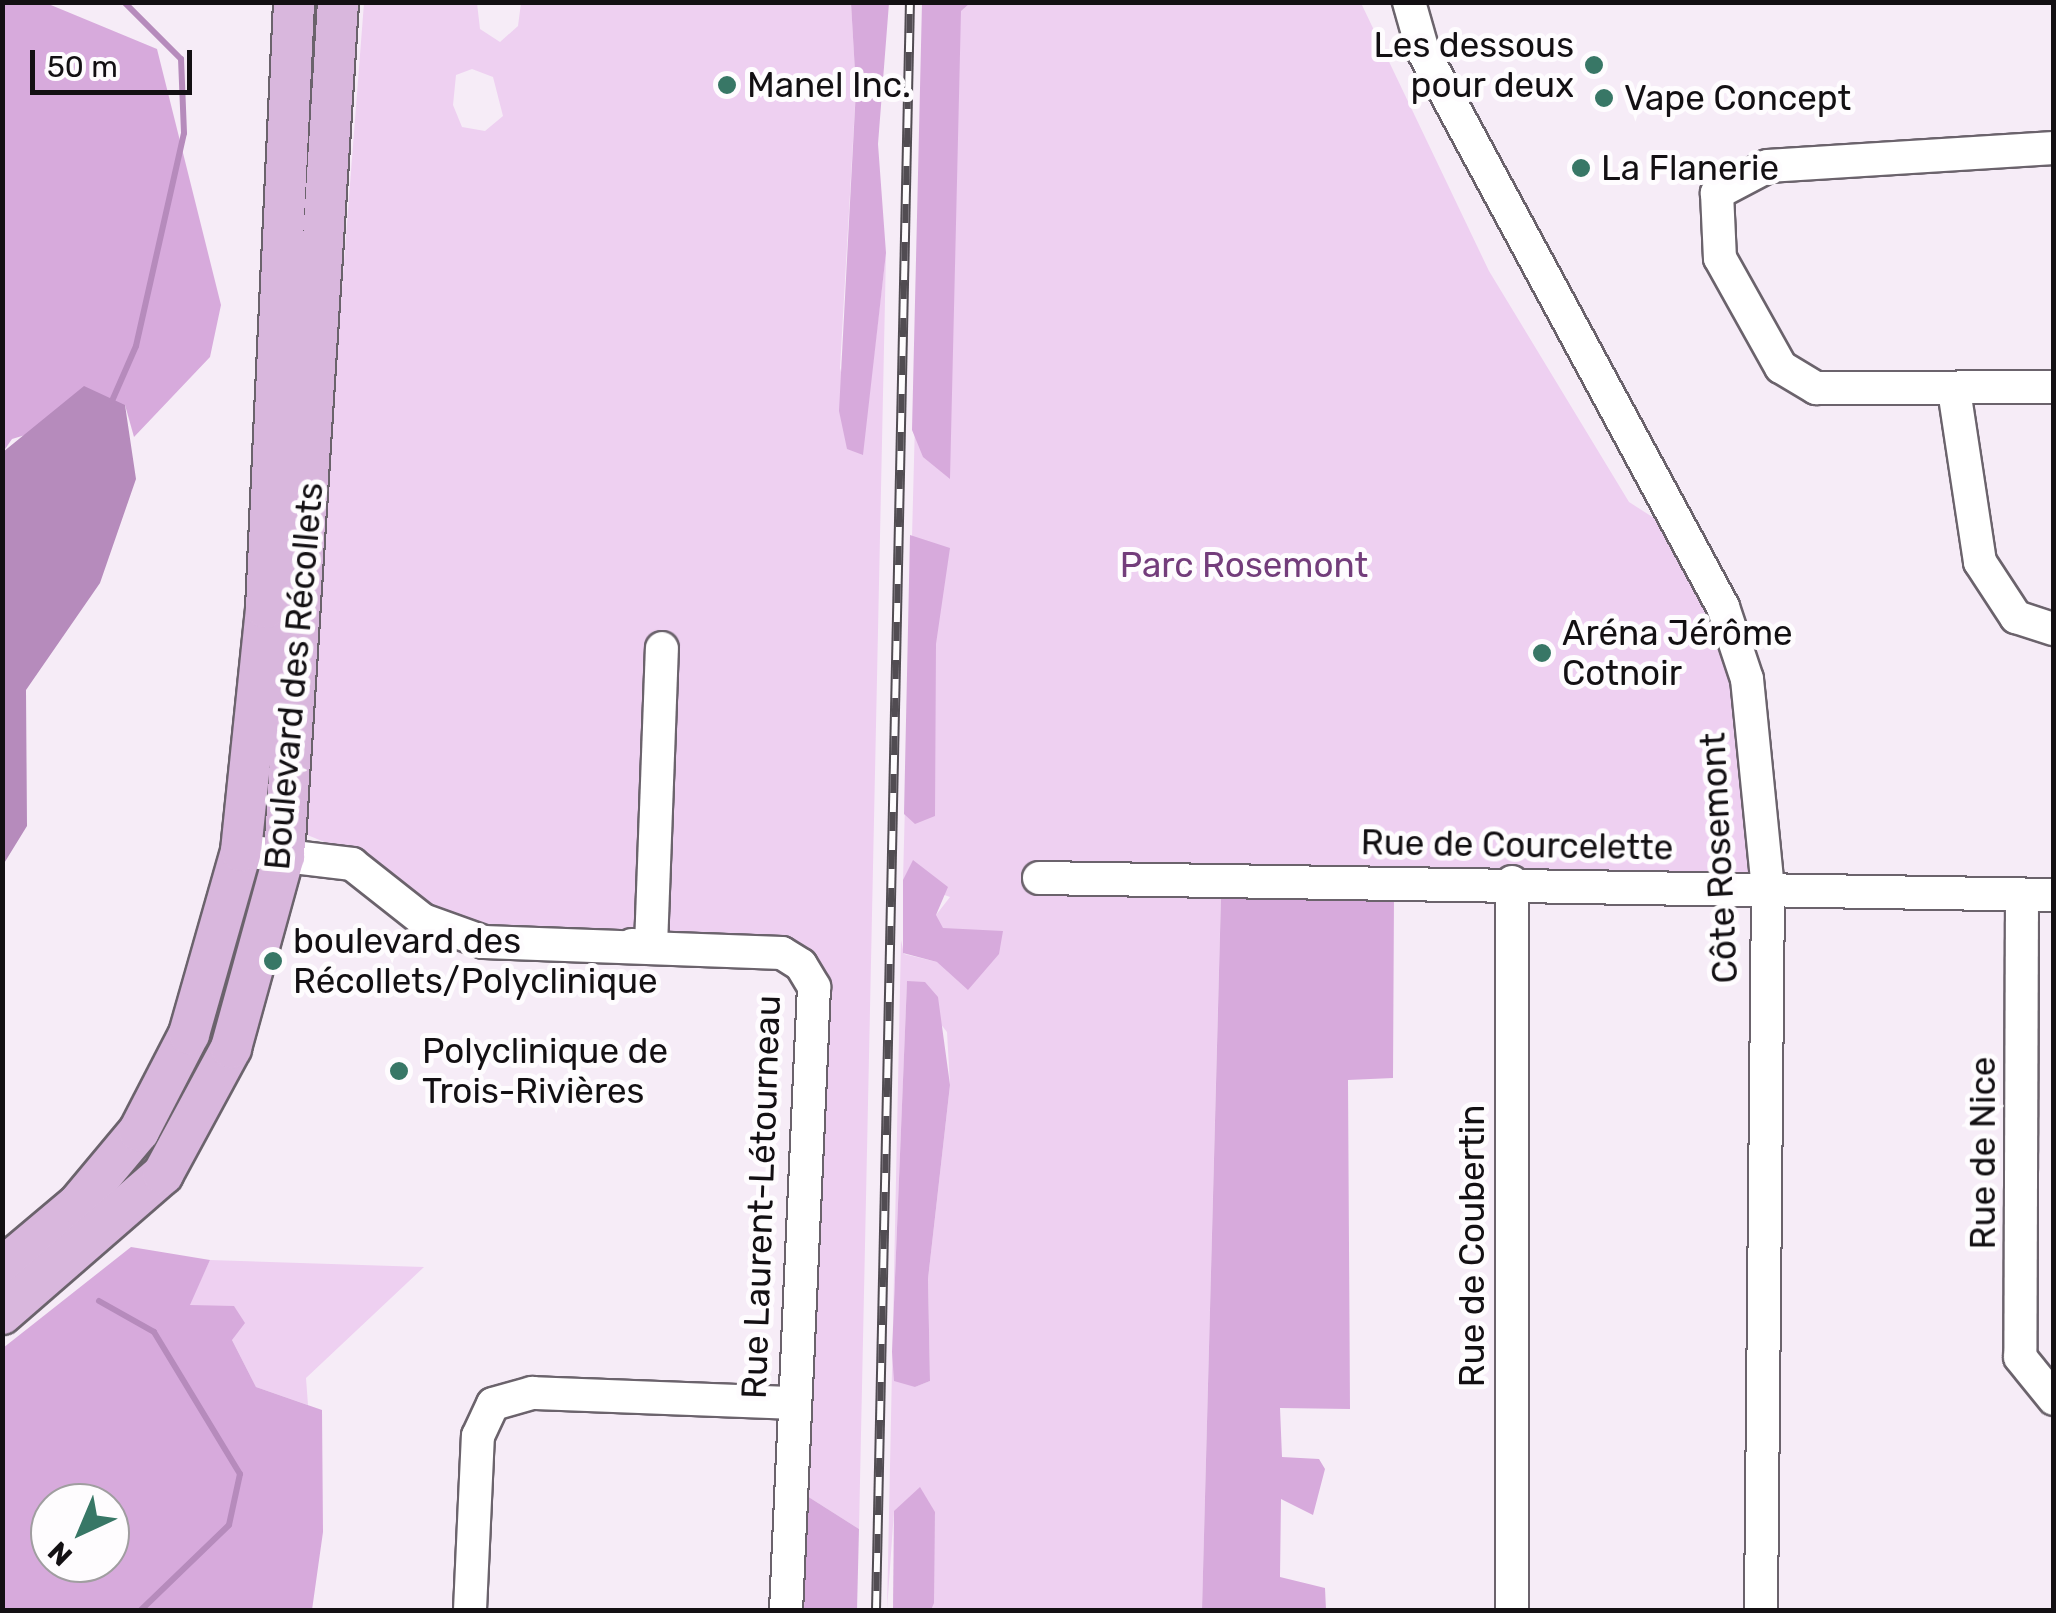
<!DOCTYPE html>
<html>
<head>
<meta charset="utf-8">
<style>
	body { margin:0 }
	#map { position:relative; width:2056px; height:1613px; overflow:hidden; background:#f6ecf7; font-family:Rubik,sans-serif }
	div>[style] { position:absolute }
	.green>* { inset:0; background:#eed0f1 }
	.forest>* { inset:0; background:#d7aadc }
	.water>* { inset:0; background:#b68bbc }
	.stream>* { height:6px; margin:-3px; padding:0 3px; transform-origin:3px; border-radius:3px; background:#b68bbc }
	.roads { filter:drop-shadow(2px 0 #6b636c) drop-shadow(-2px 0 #6b636c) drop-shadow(0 2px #6b636c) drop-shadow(0 -2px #6b636c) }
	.minor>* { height:32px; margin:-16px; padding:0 16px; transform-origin:16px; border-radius:16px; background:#fff }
	.major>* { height:40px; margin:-20px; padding:0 20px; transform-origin:20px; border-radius:20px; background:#d9b7dd }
	.rail>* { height:10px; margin-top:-5px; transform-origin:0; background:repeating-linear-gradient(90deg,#fefcfe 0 19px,#514c52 0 38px); box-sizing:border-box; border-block:2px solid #514c52 }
	.dots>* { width:28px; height:28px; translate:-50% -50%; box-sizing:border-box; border:5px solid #fefcfe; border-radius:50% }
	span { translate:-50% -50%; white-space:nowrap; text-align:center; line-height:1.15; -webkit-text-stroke:10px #fefcfe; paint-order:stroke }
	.poi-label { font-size:35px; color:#131013 }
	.right { translate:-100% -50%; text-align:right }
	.left { translate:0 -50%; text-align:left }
	.park-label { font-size:35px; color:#733d7b }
	.street-label { font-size:35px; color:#131013 }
	.frame { position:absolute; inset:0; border:5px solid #131013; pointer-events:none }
	.north { position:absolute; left:30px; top:1483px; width:100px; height:100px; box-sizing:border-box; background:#fefcfe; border:2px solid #a09ea0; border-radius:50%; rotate:224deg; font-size:28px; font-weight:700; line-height:40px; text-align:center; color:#131013 }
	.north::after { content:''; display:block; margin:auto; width:35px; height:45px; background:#387766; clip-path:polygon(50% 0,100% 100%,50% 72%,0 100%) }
	.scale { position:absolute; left:30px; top:50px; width:162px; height:45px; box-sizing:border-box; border:5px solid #131013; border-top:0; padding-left:12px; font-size:30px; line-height:35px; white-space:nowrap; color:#131013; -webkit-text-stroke:8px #fefcfe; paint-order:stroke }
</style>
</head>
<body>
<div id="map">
	<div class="green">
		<div style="clip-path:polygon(evenodd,364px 3px,477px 3px,480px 29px,500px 42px,518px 26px,521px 3px,851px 3px,856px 89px,840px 368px,862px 455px,886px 253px,859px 1529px,807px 1496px,825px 970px,790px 939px,486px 933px,431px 914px,371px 861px,300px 832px,364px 3px,472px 69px,493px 77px,503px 116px,485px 131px,462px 127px,453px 105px,456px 75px,472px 69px)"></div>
		<div style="clip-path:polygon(evenodd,926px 3px,1361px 3px,1489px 271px,1629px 502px,1679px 534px,1741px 678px,1768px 900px,1221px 893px,1202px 1610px,931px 1610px,935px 1512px,894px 1511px,887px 1610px,901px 940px,904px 954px,937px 962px,936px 915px,950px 897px,903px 880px,926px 3px,907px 982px,947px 1032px,950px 1085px,928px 1279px,930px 1381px,915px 1387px,892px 1352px,907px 982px)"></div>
		<div style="clip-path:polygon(210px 1260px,424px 1267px,306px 1378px,308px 1405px,256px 1387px,232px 1340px,189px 1305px)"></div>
	</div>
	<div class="forest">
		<div style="clip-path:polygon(3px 3px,46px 3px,157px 49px,221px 305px,210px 357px,134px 437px,125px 405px,12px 439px,3px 452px)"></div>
		<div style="clip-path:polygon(851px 3px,889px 3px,878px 144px,886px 253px,863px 455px,847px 449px,839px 411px,856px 89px)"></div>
		<div style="clip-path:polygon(922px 3px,970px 3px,961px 11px,950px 479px,923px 457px,912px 430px)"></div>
		<div style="clip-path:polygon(910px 535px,950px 548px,936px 644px,935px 816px,915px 824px,904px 814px)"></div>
		<div style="clip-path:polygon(913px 860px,948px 887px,936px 915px,943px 928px,1003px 931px,999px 954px,968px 990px,937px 962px,903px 953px,903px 880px)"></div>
		<div style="clip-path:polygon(1221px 896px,1394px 896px,1393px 1078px,1348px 1080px,1350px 1409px,1280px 1408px,1282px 1457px,1319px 1459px,1325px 1469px,1313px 1515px,1281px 1499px,1280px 1577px,1325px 1588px,1326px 1610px,1202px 1610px)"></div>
		<div style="clip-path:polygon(907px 981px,925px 982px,938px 997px,950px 1085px,928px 1279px,930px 1381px,915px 1387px,894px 1381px,892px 1352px)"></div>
		<div style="clip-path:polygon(evenodd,131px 1247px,210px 1260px,190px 1305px,234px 1306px,245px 1323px,232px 1340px,256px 1387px,322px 1410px,323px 1532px,312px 1610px,3px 1610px,3px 1348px,131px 1247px,110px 1503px,110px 1563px,50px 1563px,50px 1503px,110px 1503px)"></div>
		<div style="clip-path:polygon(920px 1487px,935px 1512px,934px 1603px,931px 1610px,893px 1610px,894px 1511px)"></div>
		<div style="clip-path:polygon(807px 1496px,859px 1529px,857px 1610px,804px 1610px)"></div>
	</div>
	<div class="water">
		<div style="clip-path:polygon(84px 386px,125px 405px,136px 479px,100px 583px,26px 690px,27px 826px,3px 865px,3px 452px)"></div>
	</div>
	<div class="stream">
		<div style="left:112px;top:401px;width:60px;rotate:-66.4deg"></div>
		<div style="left:136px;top:346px;width:218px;rotate:-77.3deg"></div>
		<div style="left:184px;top:133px;width:74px;rotate:-92.3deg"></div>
		<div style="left:181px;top:59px;width:81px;rotate:-135deg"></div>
		<div style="left:99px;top:1301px;width:63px;rotate:29.4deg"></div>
		<div style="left:154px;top:1332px;width:166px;rotate:58.8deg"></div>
		<div style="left:240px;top:1474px;width:52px;rotate:102.2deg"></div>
		<div style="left:229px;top:1525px;width:122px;rotate:136deg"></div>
	</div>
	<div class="roads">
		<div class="minor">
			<div style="left:1409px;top:2px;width:51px;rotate:74.1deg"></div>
			<div style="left:1423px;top:51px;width:632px;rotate:61.65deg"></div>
			<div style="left:1723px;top:607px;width:76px;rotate:71.6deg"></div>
			<div style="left:1747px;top:679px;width:213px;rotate:84.3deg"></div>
			<div style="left:1768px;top:891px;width:719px;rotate:90.56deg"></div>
			<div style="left:2054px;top:148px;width:287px;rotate:176.4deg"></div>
			<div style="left:1768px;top:166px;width:58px;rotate:152.1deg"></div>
			<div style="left:1717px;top:193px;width:65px;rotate:87.4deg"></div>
			<div style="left:1720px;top:258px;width:125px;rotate:60.8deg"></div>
			<div style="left:1781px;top:367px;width:41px;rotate:31deg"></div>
			<div style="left:1816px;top:388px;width:238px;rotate:-0.2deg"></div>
			<div style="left:1954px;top:390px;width:174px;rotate:81.4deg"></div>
			<div style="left:1980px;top:562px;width:66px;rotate:56.8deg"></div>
			<div style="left:2016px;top:617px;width:40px;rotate:18deg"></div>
			<div style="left:260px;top:853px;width:93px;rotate:6.8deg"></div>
			<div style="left:352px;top:864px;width:90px;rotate:38.3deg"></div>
			<div style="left:423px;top:920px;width:65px;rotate:19.8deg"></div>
			<div style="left:484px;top:942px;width:298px;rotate:2.1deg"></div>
			<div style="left:782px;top:953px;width:22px;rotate:32deg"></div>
			<div style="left:801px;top:965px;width:26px;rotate:59deg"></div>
			<div style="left:814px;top:987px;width:624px;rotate:92.57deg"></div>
			<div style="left:1039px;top:878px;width:1015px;rotate:0.96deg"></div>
			<div style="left:2022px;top:895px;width:462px;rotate:90.2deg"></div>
			<div style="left:2020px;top:1357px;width:54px;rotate:51deg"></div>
			<div style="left:632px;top:945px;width:19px;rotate:3deg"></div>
			<div style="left:651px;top:946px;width:298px;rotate:-87.9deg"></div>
			<div style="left:470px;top:1610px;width:174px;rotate:-87.4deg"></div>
			<div style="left:478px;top:1436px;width:35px;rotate:-65deg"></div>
			<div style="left:493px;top:1404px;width:41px;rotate:-15.8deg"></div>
			<div style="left:532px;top:1393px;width:261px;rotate:2.2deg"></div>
			<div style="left:1512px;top:1610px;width:728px;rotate:-90deg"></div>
		</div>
		<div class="major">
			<div style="left:2px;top:1268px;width:99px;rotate:-40.1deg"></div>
			<div style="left:78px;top:1204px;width:95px;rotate:-50.1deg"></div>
			<div style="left:139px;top:1131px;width:109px;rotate:-62.7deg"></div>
			<div style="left:189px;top:1034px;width:190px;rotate:-74.1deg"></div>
			<div style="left:241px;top:851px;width:244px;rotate:-84.1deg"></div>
			<div style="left:266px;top:608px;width:607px;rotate:-87.35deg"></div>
			<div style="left:2px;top:1314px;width:213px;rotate:-41deg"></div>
			<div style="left:163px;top:1174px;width:143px;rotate:-61.6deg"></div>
			<div style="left:231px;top:1048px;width:199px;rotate:-74.6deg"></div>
			<div style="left:284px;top:856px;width:856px;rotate:-86.38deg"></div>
		</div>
	</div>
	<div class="rail">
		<div style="left:876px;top:1610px;width:1608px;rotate:-88.79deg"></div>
	</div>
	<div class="dots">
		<div style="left:1594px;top:65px;background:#387766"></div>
		<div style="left:727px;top:85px;background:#387766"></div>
		<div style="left:1604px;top:98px;background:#387766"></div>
		<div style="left:1581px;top:168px;background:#387766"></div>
		<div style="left:1542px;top:653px;background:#387766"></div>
		<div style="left:273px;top:961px;background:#387766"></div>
		<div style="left:399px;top:1071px;background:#387766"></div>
	</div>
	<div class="poi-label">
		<span class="right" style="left:1574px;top:65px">Les dessous<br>pour deux</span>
		<span class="left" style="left:747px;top:85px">Manel Inc.</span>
		<span class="left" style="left:1624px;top:98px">Vape Concept</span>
		<span class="left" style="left:1601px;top:168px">La Flanerie</span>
		<span class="left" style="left:1562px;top:653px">Aréna Jérôme<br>Cotnoir</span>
		<span class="left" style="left:293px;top:961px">boulevard des<br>Récollets/Polyclinique</span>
		<span class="left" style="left:422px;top:1071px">Polyclinique de<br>Trois-Rivières</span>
	</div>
	<div class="park-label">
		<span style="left:1244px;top:565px">Parc Rosemont</span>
	</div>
	<div class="street-label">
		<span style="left:294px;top:676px;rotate:-85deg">Boulevard des Récollets</span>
		<span style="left:1517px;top:845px;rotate:1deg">Rue de Courcelette</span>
		<span style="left:1719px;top:858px;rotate:-93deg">Côte Rosemont</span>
		<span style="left:1983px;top:1153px;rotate:-90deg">Rue de Nice</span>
		<span style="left:761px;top:1197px;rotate:-88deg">Rue Laurent-Létourneau</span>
		<span style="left:1472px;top:1246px;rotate:-90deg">Rue de Coubertin</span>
	</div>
	<div class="frame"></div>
	<div class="north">N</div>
	<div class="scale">50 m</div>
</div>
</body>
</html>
